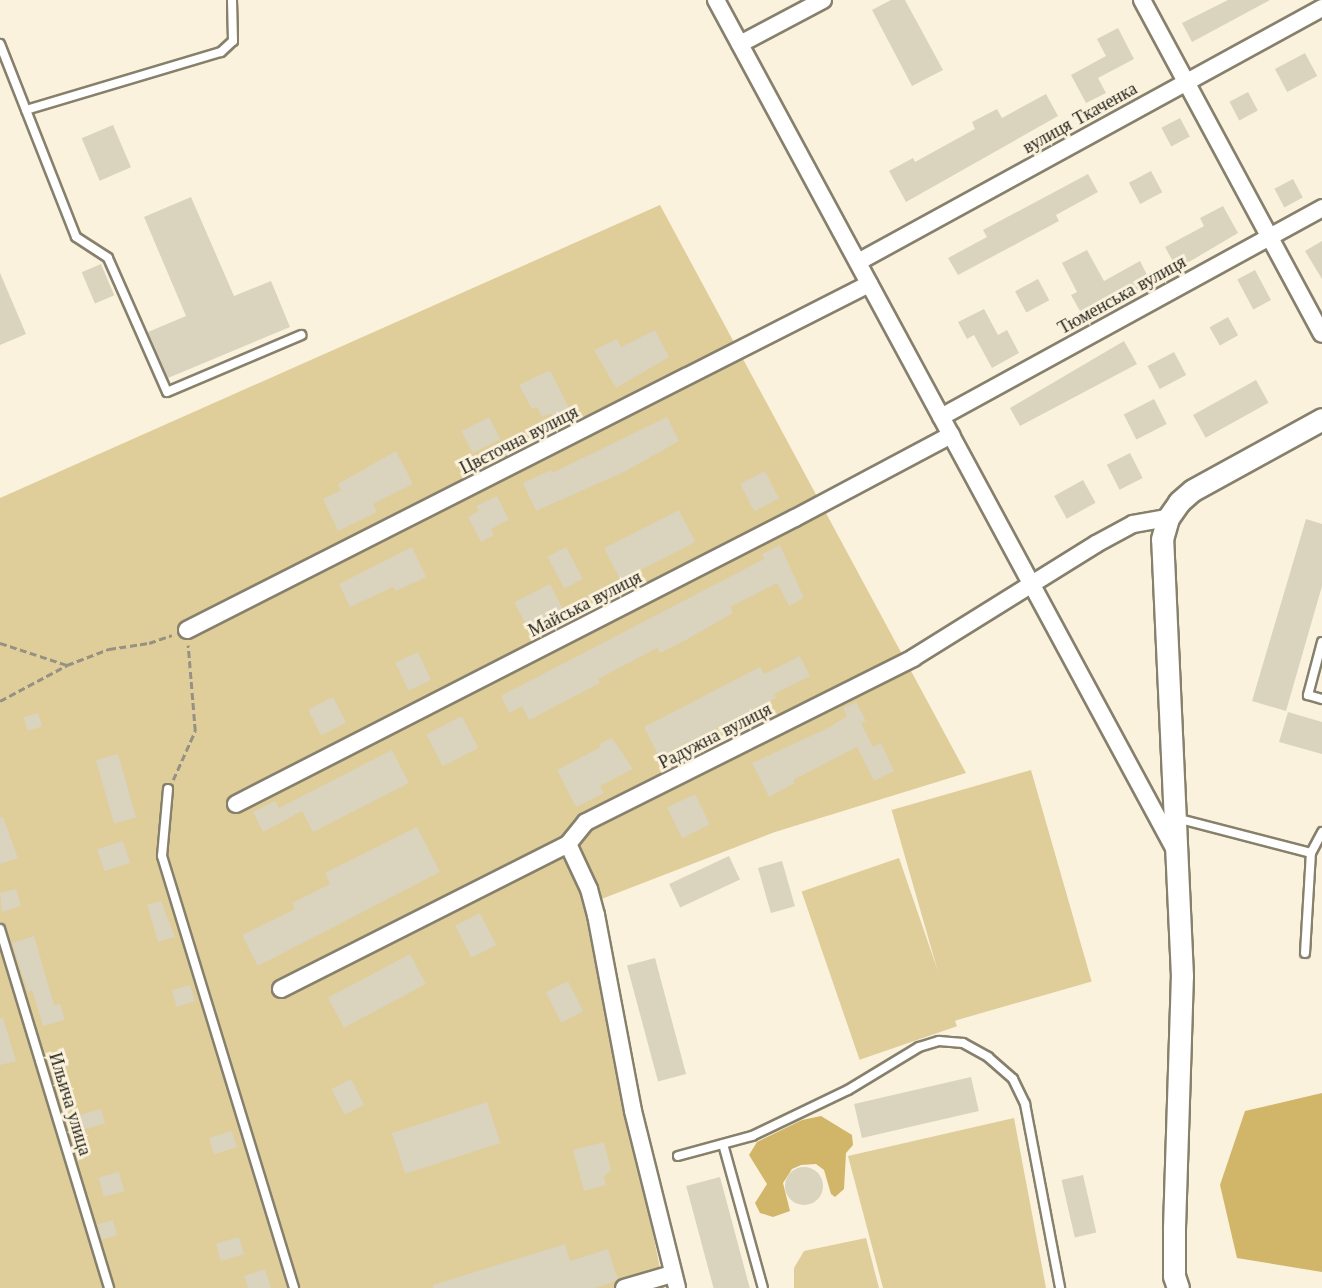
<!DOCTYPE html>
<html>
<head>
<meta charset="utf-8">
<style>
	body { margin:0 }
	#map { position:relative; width:1322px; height:1288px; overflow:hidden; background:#faf2dd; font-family:"Libre Baskerville",serif }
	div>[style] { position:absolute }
	.green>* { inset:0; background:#dfcd9a; transform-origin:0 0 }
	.forest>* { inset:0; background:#d1b669 }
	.building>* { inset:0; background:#dad3be; transform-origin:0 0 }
	.round { border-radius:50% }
	.path>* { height:2.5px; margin-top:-1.25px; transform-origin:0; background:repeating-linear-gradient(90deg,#979182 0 7px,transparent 0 10.5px) }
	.roads { filter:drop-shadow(2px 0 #86806c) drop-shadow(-2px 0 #86806c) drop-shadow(0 2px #86806c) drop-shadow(0 -2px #86806c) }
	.service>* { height:8px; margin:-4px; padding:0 4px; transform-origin:4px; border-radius:4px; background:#fff }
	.minor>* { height:16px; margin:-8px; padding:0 8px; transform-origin:8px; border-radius:8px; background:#fff }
	.tertiary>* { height:21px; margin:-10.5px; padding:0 10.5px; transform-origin:10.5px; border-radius:10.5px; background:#fff }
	span { translate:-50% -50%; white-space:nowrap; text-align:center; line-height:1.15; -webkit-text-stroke:6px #faf2dd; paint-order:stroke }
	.street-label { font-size:18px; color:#29261e }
</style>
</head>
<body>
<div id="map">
	<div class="green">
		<div style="clip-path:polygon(660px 205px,966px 773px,775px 832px,586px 905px,664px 1288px,0 1288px,0 498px)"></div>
		<div style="left:1031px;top:770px;width:220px;height:145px;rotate:74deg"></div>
		<div style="left:899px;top:858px;width:178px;height:103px;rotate:71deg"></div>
		<div style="clip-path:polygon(1014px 1118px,1046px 1288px,883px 1288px,848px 1156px)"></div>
		<div style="clip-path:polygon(866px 1238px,879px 1288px,794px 1288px,794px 1268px,804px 1251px)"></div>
	</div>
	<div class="forest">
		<div style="clip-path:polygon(1322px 1093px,1322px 1272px,1237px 1258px,1220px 1185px,1245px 1111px)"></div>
		<div style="clip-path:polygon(821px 1116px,852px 1135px,853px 1145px,846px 1153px,844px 1189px,835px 1197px,831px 1194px,824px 1170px,816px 1164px,801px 1165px,792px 1169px,783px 1183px,790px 1211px,773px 1217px,760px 1213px,755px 1203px,767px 1184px,749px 1155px,757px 1142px,802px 1120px)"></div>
	</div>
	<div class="building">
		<div style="clip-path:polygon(891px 0,905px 0,943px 70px,912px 86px,872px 10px)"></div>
		<div style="clip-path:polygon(1228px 0,1270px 0,1192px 42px,1182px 23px)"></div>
		<div style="clip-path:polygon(1118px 28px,1134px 59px,1098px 78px,1106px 93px,1086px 103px,1071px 75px,1106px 56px,1097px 39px)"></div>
		<div style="left:1305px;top:53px;width:26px;height:34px;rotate:62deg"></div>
		<div style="left:1248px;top:92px;width:21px;height:21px;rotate:62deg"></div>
		<div style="clip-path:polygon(1046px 94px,1058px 116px,906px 202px,889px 171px,913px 158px,915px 162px,975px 129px,972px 122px,997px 109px,1002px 118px)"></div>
		<div style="left:1180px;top:118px;width:21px;height:21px;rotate:62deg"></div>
		<div style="left:113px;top:125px;width:46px;height:34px;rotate:67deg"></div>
		<div style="left:1151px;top:171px;width:24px;height:25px;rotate:62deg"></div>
		<div style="clip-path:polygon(1088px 174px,1098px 192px,1056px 215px,1059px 221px,958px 275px,948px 258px,987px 237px,983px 230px)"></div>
		<div style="left:1293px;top:179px;width:21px;height:21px;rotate:62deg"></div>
		<div style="clip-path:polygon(191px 197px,234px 296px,271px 281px,290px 327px,168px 378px,148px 332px,186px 316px,144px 217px)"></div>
		<div style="clip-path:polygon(1223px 206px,1238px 233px,1177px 269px,1165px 247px,1204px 226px,1200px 218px)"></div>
		<div style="clip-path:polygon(1322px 241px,1322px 279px,1305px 251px)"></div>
		<div style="clip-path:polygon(1087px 250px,1104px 281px,1140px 261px,1151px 283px,1085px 320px,1071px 295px,1077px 292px,1062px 263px)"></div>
		<div style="left:101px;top:264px;width:34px;height:21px;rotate:67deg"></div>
		<div style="left:1255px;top:270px;width:34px;height:20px;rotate:62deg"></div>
		<div style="clip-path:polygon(0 273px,26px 334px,0 345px)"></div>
		<div style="left:1038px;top:279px;width:24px;height:26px;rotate:62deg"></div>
		<div style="clip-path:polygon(984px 309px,998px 335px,1007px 330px,1019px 353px,992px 368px,974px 335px,967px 339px,958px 322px)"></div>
		<div style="left:1228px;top:317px;width:21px;height:21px;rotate:61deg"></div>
		<div style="clip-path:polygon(655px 330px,669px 357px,616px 388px,594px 350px,617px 339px,621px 347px)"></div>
		<div style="clip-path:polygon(1124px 341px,1137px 364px,1020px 426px,1010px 408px)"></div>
		<div style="left:1174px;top:352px;width:26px;height:30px;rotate:62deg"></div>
		<div style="clip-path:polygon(550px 370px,572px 414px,556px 423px,551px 413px,542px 417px,537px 407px,532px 409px,519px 385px)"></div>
		<div style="left:1256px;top:380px;width:26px;height:72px;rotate:61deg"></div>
		<div style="left:1154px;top:399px;width:28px;height:34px;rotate:63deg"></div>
		<div style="left:489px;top:417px;width:25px;height:31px;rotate:63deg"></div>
		<div style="clip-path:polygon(667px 417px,679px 441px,624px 472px,536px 511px,523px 483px,551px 470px,552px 473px)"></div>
		<div style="clip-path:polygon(396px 451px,413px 484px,373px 504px,377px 512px,338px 531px,323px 499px,341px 490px,338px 484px)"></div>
		<div style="left:1130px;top:453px;width:28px;height:26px;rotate:63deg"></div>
		<div style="left:765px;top:471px;width:31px;height:28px;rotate:63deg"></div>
		<div style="left:1083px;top:480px;width:26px;height:33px;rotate:61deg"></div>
		<div style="clip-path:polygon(497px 496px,509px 520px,491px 529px,494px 535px,481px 542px,468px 517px,479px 511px,476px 506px)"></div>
		<div style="left:679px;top:510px;width:36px;height:84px;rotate:63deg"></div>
		<div style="clip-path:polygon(1306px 519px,1322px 524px,1322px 586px,1286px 711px,1252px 701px)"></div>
		<div style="clip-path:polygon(780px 545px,804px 598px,789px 606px,777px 583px,730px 607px,733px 613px,686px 640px,660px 653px,657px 648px,598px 679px,600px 683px,529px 720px,522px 706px,509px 713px,501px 696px,764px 559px,762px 554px)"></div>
		<div style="clip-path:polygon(412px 547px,426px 577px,396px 591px,393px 587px,350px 607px,339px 584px)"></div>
		<div style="left:566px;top:547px;width:36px;height:21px;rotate:62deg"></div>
		<div style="left:550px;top:584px;width:29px;height:40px;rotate:63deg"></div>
		<div style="left:418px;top:652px;width:31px;height:25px;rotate:65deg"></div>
		<div style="clip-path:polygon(800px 656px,810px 676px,774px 694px,776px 698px,659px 757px,644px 727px,760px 667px,764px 674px)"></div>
		<div style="left:333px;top:697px;width:29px;height:28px;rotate:63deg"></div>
		<div style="clip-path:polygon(856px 702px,866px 721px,861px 723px,873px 747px,881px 743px,894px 771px,874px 781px,857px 747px,793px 780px,795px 783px,769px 797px,752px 763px,830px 727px,847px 716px,843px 708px)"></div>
		<div style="clip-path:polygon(1288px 712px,1322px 722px,1322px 754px,1279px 742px)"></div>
		<div style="left:38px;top:713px;width:14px;height:15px;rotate:73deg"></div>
		<div style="left:462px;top:716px;width:36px;height:40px;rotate:63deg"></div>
		<div style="clip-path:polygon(612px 738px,633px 769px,600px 786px,604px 793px,576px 807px,557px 770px,601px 747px,599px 744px)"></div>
		<div style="clip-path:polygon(392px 750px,409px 783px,313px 832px,302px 811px,263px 832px,253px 812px,275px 801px,279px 808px)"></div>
		<div style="left:118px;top:754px;width:66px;height:23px;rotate:74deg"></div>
		<div style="left:695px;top:794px;width:34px;height:31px;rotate:64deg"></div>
		<div style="clip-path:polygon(3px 817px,18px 858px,0 864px,0 818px)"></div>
		<div style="clip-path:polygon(417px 827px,440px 872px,258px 966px,242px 935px,295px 909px,292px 903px,330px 884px,325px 873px)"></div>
		<div style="left:123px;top:841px;width:23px;height:27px;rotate:72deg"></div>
		<div style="left:729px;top:856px;width:26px;height:66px;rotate:65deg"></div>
		<div style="left:782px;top:861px;width:47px;height:25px;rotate:74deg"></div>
		<div style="clip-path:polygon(16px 889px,21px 906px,2px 912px,0 893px)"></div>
		<div style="clip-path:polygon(161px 901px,175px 937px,158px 942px,147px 905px)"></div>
		<div style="left:480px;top:913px;width:36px;height:28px;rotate:63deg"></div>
		<div style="clip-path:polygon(34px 936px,54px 1005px,60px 1004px,65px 1020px,43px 1026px,32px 990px,28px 992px,12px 943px)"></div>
		<div style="left:410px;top:954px;width:34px;height:93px;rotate:62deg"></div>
		<div style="left:655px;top:958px;width:120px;height:29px;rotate:75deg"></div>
		<div style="left:568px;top:981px;width:34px;height:25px;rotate:63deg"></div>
		<div style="left:190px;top:985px;width:17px;height:19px;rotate:73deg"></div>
		<div style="clip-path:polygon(0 1018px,3px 1018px,16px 1061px,0 1065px)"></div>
		<div style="left:971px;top:1077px;width:35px;height:120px;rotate:77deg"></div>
		<div style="left:351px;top:1079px;width:29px;height:22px;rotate:63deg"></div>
		<div style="left:487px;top:1102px;width:43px;height:100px;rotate:72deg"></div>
		<div style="left:101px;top:1109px;width:15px;height:22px;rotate:74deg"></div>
		<div style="left:232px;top:1131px;width:17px;height:24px;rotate:73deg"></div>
		<div style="clip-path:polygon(604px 1142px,611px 1171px,604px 1176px,606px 1185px,584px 1191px,573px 1150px)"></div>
		<div class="round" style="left:785px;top:1167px;width:38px;height:38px"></div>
		<div style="left:119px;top:1172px;width:20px;height:21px;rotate:75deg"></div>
		<div style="left:1083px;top:1175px;width:59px;height:22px;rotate:77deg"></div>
		<div style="left:720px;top:1177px;width:115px;height:35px;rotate:75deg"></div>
		<div style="left:113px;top:1220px;width:16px;height:16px;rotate:75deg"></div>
		<div style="left:239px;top:1237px;width:18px;height:24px;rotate:74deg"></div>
		<div style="clip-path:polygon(565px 1244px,570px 1261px,608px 1249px,618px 1280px,595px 1288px,433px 1288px,433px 1285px)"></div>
		<div style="clip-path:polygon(265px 1269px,271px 1288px,248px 1288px,244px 1276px)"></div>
	</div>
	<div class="path">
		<div style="left:0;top:643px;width:71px;rotate:18.2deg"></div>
		<div style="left:0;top:701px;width:76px;rotate:-28.2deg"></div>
		<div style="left:67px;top:665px;width:45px;rotate:-20.9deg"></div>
		<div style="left:109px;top:649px;width:40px;rotate:-8.5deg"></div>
		<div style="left:149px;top:643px;width:24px;rotate:-19deg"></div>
		<div style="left:173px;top:780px;width:54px;rotate:-65.8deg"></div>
		<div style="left:195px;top:731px;width:86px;rotate:-94.7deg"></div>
	</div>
	<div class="roads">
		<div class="service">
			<div style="left:0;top:44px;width:207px;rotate:68.5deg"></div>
			<div style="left:76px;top:237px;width:38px;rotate:33deg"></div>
			<div style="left:108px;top:258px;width:146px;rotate:66.2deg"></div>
			<div style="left:167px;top:392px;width:146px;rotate:-23deg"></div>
			<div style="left:26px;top:110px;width:203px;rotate:-16.6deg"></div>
			<div style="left:221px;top:52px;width:16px;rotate:-43deg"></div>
			<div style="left:233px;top:41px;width:41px;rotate:-91.4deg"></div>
			<div style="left:1322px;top:642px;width:55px;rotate:104.8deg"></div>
			<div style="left:1308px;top:695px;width:15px;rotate:16deg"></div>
			<div style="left:168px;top:789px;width:67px;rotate:95.1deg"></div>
			<div style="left:162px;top:856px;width:452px;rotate:73deg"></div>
			<div style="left:1176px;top:818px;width:139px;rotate:14.5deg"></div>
			<div style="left:1311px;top:853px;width:24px;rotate:-62deg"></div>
			<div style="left:0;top:929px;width:375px;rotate:73.1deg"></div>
			<div style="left:1305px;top:953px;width:100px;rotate:-86.6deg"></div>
			<div style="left:723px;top:1144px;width:149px;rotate:74.5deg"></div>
			<div style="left:678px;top:1156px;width:77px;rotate:-15.1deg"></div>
			<div style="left:752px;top:1136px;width:106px;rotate:-25.6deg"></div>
			<div style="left:848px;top:1090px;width:83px;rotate:-31.2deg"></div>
			<div style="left:919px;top:1047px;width:21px;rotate:-17deg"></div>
			<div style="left:939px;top:1041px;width:24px;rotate:5deg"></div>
			<div style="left:963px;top:1043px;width:29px;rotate:29deg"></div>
			<div style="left:988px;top:1057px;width:33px;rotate:41deg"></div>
			<div style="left:1013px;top:1079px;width:28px;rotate:64deg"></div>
			<div style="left:1025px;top:1104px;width:187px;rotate:79.2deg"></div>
		</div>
		<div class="minor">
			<div style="left:716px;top:0;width:966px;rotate:61.63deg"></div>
			<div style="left:1142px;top:0;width:379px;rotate:61.7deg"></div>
			<div style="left:740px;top:44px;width:94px;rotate:-27.9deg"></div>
			<div style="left:858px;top:262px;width:529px;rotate:-28.7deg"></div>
			<div style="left:941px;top:417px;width:435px;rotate:-28.7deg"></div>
			<div style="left:187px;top:630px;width:765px;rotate:-26.9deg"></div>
			<div style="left:236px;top:804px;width:628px;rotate:-27.1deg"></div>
			<div style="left:795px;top:518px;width:177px;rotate:-28deg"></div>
			<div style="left:568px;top:844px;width:50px;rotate:65deg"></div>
			<div style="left:589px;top:889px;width:27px;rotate:75deg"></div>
			<div style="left:596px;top:915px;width:199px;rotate:79.3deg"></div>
			<div style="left:633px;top:1111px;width:182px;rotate:76deg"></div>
			<div style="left:281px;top:989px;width:322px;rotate:-26.8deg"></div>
			<div style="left:568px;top:844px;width:28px;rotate:-51deg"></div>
			<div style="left:586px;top:822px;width:366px;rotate:-26.6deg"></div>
			<div style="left:913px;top:658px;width:216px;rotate:-31.9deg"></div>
			<div style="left:1096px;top:544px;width:42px;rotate:-28.4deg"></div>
			<div style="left:1133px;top:524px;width:36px;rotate:-10deg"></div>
			<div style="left:624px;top:1288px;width:50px;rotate:-16.3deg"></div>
		</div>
		<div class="tertiary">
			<div style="left:1178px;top:1288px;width:13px;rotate:-108deg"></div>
			<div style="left:1174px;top:1276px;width:48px;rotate:-90deg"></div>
			<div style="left:1174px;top:1228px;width:252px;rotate:-88.2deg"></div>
			<div style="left:1182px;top:976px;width:437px;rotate:-92.6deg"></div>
			<div style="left:1162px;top:539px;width:22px;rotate:-74deg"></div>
			<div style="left:1168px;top:518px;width:19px;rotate:-55deg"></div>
			<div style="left:1179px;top:502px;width:18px;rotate:-41deg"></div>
			<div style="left:1193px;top:490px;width:147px;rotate:-28.8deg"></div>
		</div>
	</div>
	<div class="street-label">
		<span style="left:1080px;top:118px;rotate:-29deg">вулиця Ткаченка</span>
		<span style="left:1122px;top:295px;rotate:-29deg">Тюменська вулиця</span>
		<span style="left:519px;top:440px;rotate:-27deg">Цвєточна вулиця</span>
		<span style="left:585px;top:604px;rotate:-27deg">Майська вулиця</span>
		<span style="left:715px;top:736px;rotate:-27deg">Радужна вулиця</span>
		<span style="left:70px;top:1104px;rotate:73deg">Ильича улица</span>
	</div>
</div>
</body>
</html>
